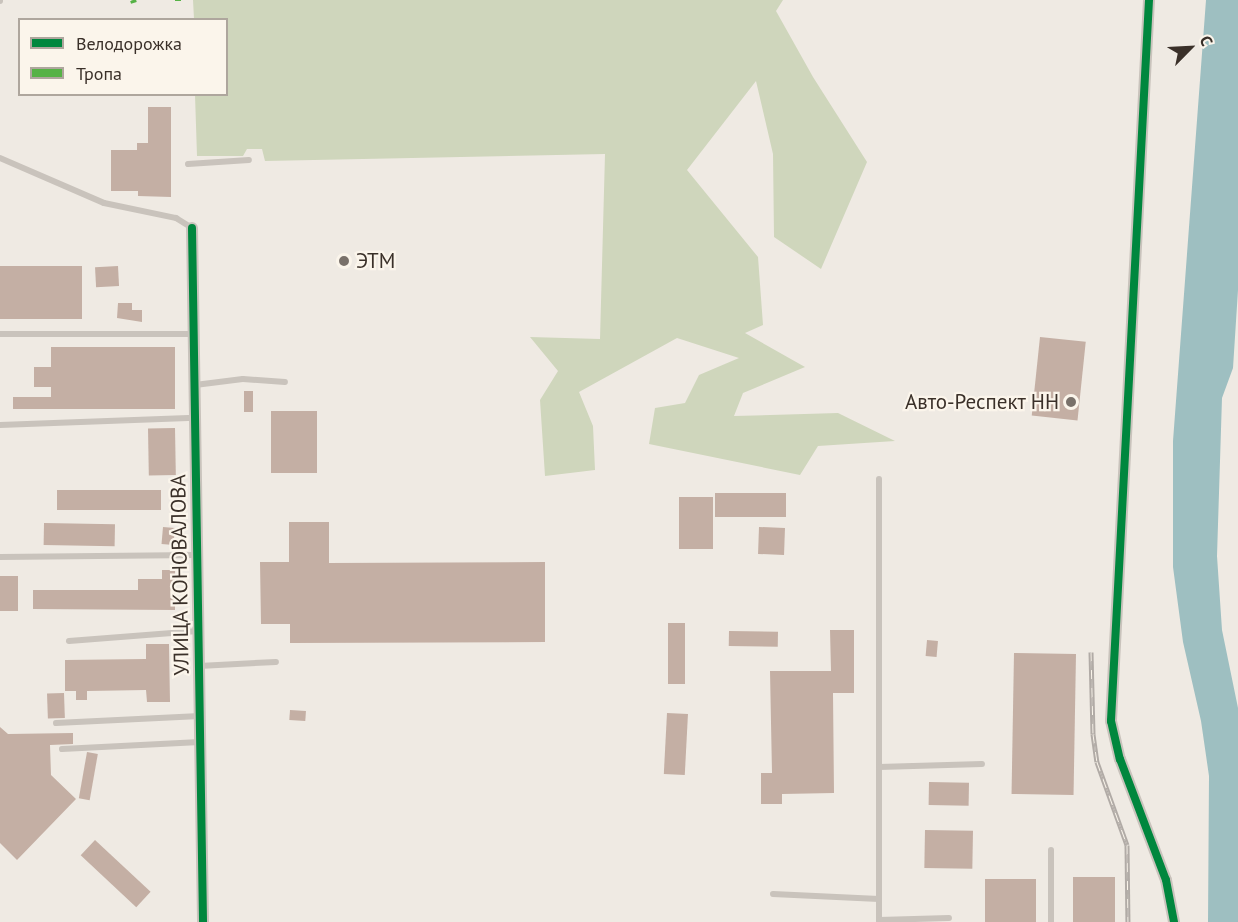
<!DOCTYPE html>
<html>
<head>
<meta charset="utf-8">
<style>
	body { margin:0 }
	#map { position:relative; width:1238px; height:922px; overflow:hidden; background:#efeae3; font-family:"PT Sans",sans-serif }
	div>[style] { position:absolute }
	.green>* { inset:0; background:#cfd6bc }
	.water>* { inset:0; background:#9ebfc1 }
	.building>* { inset:0; background:#c4afa4; transform-origin:0 0 }
	.lane>* { height:6px; margin:-3px; padding:0 3px; transform-origin:3px; border-radius:3px; background:#c9c3bc }
	.street>* { height:12px; margin:-6px; padding:0 6px; transform-origin:6px; border-radius:6px; background:#c9c3bc }
	.rail>* { height:5px; margin-top:-2.5px; transform-origin:0; background:repeating-linear-gradient(90deg,#fbf5eb 0 9px,#b1aba6 0 18px); box-sizing:border-box; border-block:2px solid #b1aba6 }
	.quiet>* { height:6px; margin-top:-3px; transform-origin:0; background:repeating-linear-gradient(90deg,#56b246 0 12px,transparent 0 18px) }
	.cycleway>* { height:8px; margin:-4px; padding:0 4px; transform-origin:4px; border-radius:4px; background:#00873e }
	.dots>* { width:16px; height:16px; translate:-50% -50%; box-sizing:border-box; border:3px solid #fbf5eb; border-radius:50% }
	span { translate:-50% -50%; white-space:nowrap; text-align:center; line-height:1.15; -webkit-text-stroke:4.5px #fbf5eb; paint-order:stroke }
	.poi-label { font-size:21px; color:#3a3029 }
	.left { translate:0 -50%; text-align:left }
	.right { translate:-100% -50%; text-align:right }
	.street-label { font-size:21px; color:#3a3029 }
	.legend { position:absolute; left:18px; top:18px; width:210px; height:78px; box-sizing:border-box; background:#fbf5eb; border:2px solid #aea69d; margin:0; padding:8px 10px; list-style:none; font-size:18px; color:#3a3029 }
	.legend li { display:flex; align-items:center; gap:12px; height:30px }
	.legend b { width:30px; border:2px solid #aea69d }
	.north { position:absolute; left:1160px; top:18px; width:60px; height:60px; -webkit-text-stroke:4px #fbf5eb; paint-order:stroke; rotate:66deg; font-size:16px; font-weight:700; line-height:24px; text-align:center; color:#3a3029 }
	.north::after { content:''; display:block; margin:auto; width:21px; height:27px; background:#3a3029; clip-path:polygon(50% 0,100% 100%,50% 72%,0 100%) }
</style>
</head>
<body>
<div id="map">
	<div class="green">
		<div style="clip-path:polygon(193px 0,783px 0,776px 11px,813px 77px,867px 162px,821px 269px,774px 237px,773px 154px,756px 81px,687px 170px,758px 257px,763px 325px,745px 333px,805px 367px,743px 393px,734px 416px,838px 413px,895px 441px,818px 446px,800px 475px,649px 444px,655px 408px,685px 403px,699px 375px,739px 358px,677px 338px,579px 392px,593px 426px,595px 470px,545px 476px,540px 400px,558px 371px,530px 337px,600px 339px,605px 154px,265px 161px,262px 149px,247px 149px,243px 156px,197px 156px,195px 95px,226px 94px,226px 20px,194px 19px)"></div>
	</div>
	<div class="water">
		<div style="clip-path:polygon(1206px 0,1238px 0,1238px 290px,1233px 368px,1222px 398px,1217px 556px,1222px 630px,1238px 708px,1238px 922px,1208px 922px,1209px 776px,1201px 721px,1183px 642px,1173px 567px,1173px 441px)"></div>
	</div>
	<div class="building">
		<div style="clip-path:polygon(148px 107px,171px 107px,171px 197px,138px 196px,138px 191px,111px 191px,111px 150px,137px 150px,137px 143px,148px 143px)"></div>
		<div style="left:82px;top:266px;width:53px;height:82px;rotate:90deg"></div>
		<div style="left:118px;top:266px;width:20px;height:23px;rotate:87deg"></div>
		<div style="clip-path:polygon(118px 303px,132px 303px,132px 310px,142px 310px,142px 322px,117px 318px)"></div>
		<div style="left:1040px;top:337px;width:46px;height:79px;rotate:6deg"></div>
		<div style="clip-path:polygon(51px 347px,175px 347px,175px 409px,13px 409px,13px 397px,51px 397px,51px 387px,34px 387px,34px 367px,51px 367px)"></div>
		<div style="left:253px;top:391px;width:21px;height:9px;rotate:90deg"></div>
		<div style="left:271px;top:411px;width:46px;height:62px"></div>
		<div style="left:175px;top:428px;width:47px;height:27px;rotate:89deg"></div>
		<div style="left:161px;top:490px;width:20px;height:104px;rotate:90deg"></div>
		<div style="left:715px;top:493px;width:71px;height:24px"></div>
		<div style="left:679px;top:497px;width:34px;height:52px"></div>
		<div style="clip-path:polygon(289px 522px,329px 522px,329px 563px,545px 562px,545px 642px,290px 643px,290px 624px,261px 624px,260px 562px,289px 562px)"></div>
		<div style="left:44px;top:523px;width:71px;height:22px;rotate:1deg"></div>
		<div style="left:163px;top:527px;width:12px;height:17px;rotate:5deg"></div>
		<div style="left:759px;top:527px;width:26px;height:27px;rotate:2deg"></div>
		<div style="clip-path:polygon(162px 570px,175px 570px,175px 610px,33px 609px,33px 590px,138px 590px,138px 579px,162px 579px)"></div>
		<div style="left:0;top:576px;width:18px;height:35px"></div>
		<div style="left:668px;top:623px;width:17px;height:61px"></div>
		<div style="clip-path:polygon(830px 630px,854px 630px,854px 693px,833px 693px,834px 793px,782px 794px,782px 804px,761px 804px,761px 773px,772px 773px,770px 671px,831px 671px)"></div>
		<div style="left:729px;top:631px;width:49px;height:15px;rotate:1deg"></div>
		<div style="left:927px;top:640px;width:11px;height:16px;rotate:5deg"></div>
		<div style="clip-path:polygon(146px 644px,169px 644px,170px 702px,147px 702px,146px 690px,87px 691px,87px 700px,76px 700px,76px 691px,65px 691px,65px 660px,146px 659px)"></div>
		<div style="left:1014px;top:653px;width:62px;height:141px;rotate:1deg"></div>
		<div style="left:64px;top:693px;width:25px;height:17px;rotate:88deg"></div>
		<div style="left:290px;top:710px;width:16px;height:10px;rotate:4deg"></div>
		<div style="left:667px;top:713px;width:21px;height:61px;rotate:3deg"></div>
		<div style="clip-path:polygon(0 727px,8px 734px,73px 733px,73px 744px,50px 745px,51px 775px,76px 799px,17px 860px,0 843px)"></div>
		<div style="left:87px;top:752px;width:11px;height:47px;rotate:10deg"></div>
		<div style="left:929px;top:782px;width:40px;height:23px;rotate:1deg"></div>
		<div style="left:925px;top:830px;width:48px;height:38px;rotate:1deg"></div>
		<div style="left:95px;top:840px;width:76px;height:21px;rotate:43deg"></div>
		<div style="left:1073px;top:877px;width:42px;height:45px"></div>
		<div style="left:985px;top:879px;width:51px;height:43px"></div>
	</div>
	<div class="lane">
		<div style="left:0;top:1px;width:1px;rotate:-90deg"></div>
		<div style="left:0;top:158px;width:113px;rotate:23.4deg"></div>
		<div style="left:104px;top:203px;width:74px;rotate:11.8deg"></div>
		<div style="left:176px;top:218px;width:19px;rotate:32deg"></div>
		<div style="left:188px;top:164px;width:61px;rotate:-3.8deg"></div>
		<div style="left:0;top:334px;width:193px"></div>
		<div style="left:195px;top:385px;width:48px;rotate:-7.1deg"></div>
		<div style="left:243px;top:379px;width:42px;rotate:4.1deg"></div>
		<div style="left:0;top:425px;width:195px;rotate:-2.1deg"></div>
		<div style="left:879px;top:479px;width:443px;rotate:90deg"></div>
		<div style="left:0;top:557px;width:197px;rotate:-0.6deg"></div>
		<div style="left:69px;top:641px;width:129px;rotate:-4.4deg"></div>
		<div style="left:199px;top:666px;width:77px;rotate:-3deg"></div>
		<div style="left:56px;top:723px;width:144px;rotate:-2.8deg"></div>
		<div style="left:62px;top:749px;width:138px;rotate:-2.9deg"></div>
		<div style="left:879px;top:767px;width:103px;rotate:-1.7deg"></div>
		<div style="left:1051px;top:850px;width:72px;rotate:90deg"></div>
		<div style="left:773px;top:894px;width:106px;rotate:2.7deg"></div>
		<div style="left:879px;top:920px;width:70px;rotate:-1.6deg"></div>
	</div>
	<div class="street">
		<div style="left:1149px;top:0;width:722px;rotate:93.02deg"></div>
		<div style="left:1111px;top:721px;width:39px;rotate:77deg"></div>
		<div style="left:1120px;top:759px;width:129px;rotate:69.2deg"></div>
		<div style="left:1166px;top:880px;width:43px;rotate:79.2deg"></div>
		<div style="left:192px;top:228px;width:694px;rotate:89.09deg"></div>
	</div>
	<div class="rail">
		<div style="left:1091px;top:652px;width:82px;rotate:88.6deg"></div>
		<div style="left:1093px;top:734px;width:28px;rotate:82deg"></div>
		<div style="left:1097px;top:762px;width:88px;rotate:70.1deg"></div>
		<div style="left:1127px;top:845px;width:77px;rotate:89.3deg"></div>
	</div>
	<div class="quiet">
		<div style="left:133px;top:0;width:3px;rotate:72deg"></div>
		<div style="left:178px;top:1px;width:1px;rotate:-90deg"></div>
	</div>
	<div class="cycleway">
		<div style="left:1149px;top:0;width:722px;rotate:93.02deg"></div>
		<div style="left:1111px;top:721px;width:39px;rotate:77deg"></div>
		<div style="left:1120px;top:759px;width:129px;rotate:69.2deg"></div>
		<div style="left:1166px;top:880px;width:43px;rotate:79.2deg"></div>
		<div style="left:192px;top:228px;width:694px;rotate:89.09deg"></div>
	</div>
	<div class="dots">
		<div style="left:344px;top:261px;background:#79716a"></div>
		<div style="left:1071px;top:402px;background:#79716a"></div>
	</div>
	<div class="poi-label">
		<span class="left" style="left:356px;top:261px">ЭТМ</span>
		<span class="right" style="left:1059px;top:402px">Авто-Респект НН</span>
	</div>
	<div class="street-label">
		<span style="left:180px;top:575px;rotate:-91deg">УЛИЦА КОНОВАЛОВА</span>
	</div>
	<ul class="legend">
	<li><b style="height:8px;background:#00873e"></b>Велодорожка</li>
	<li><b style="height:8px;background:#56b246"></b>Тропа</li>
	</ul>
	<div class="north">С</div>
</div>
</body>
</html>
